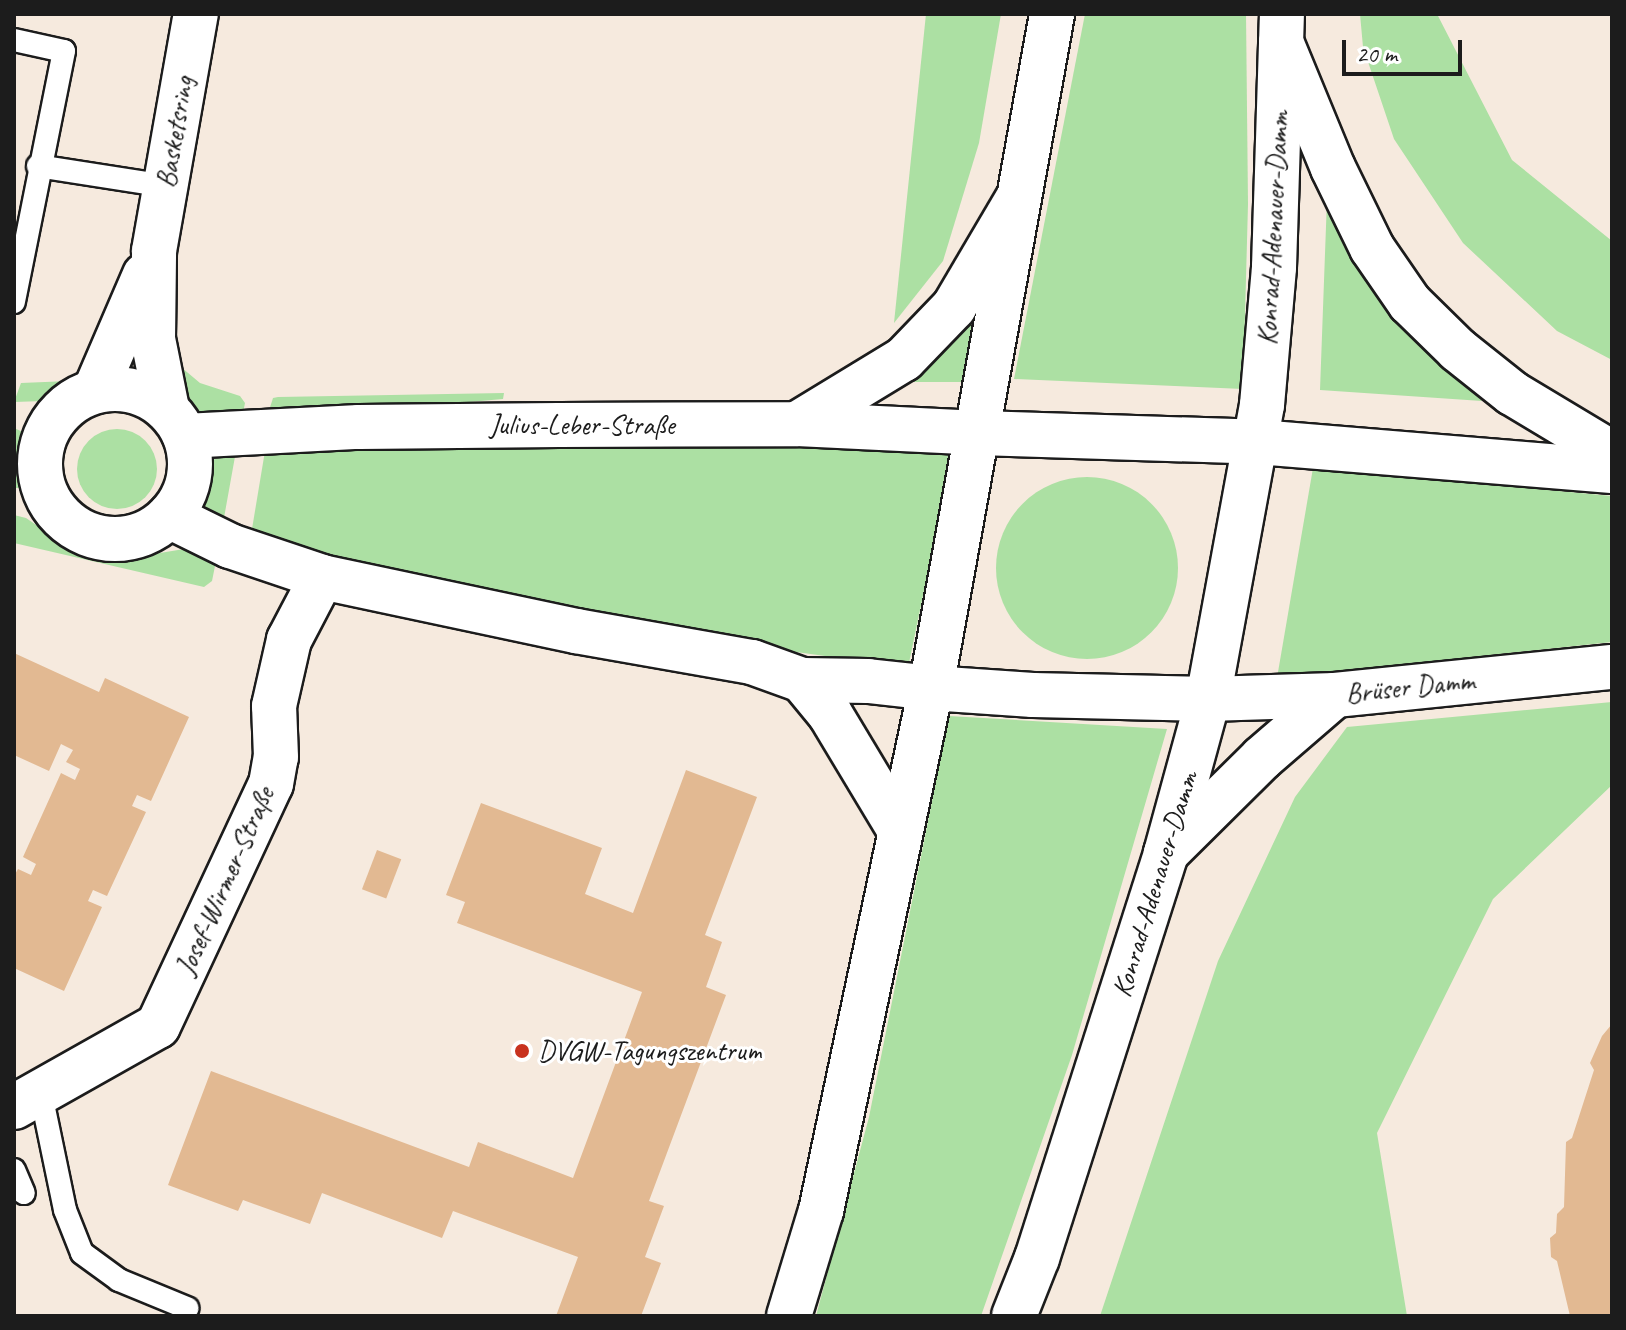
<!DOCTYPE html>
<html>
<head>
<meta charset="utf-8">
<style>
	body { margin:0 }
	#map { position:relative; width:1626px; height:1330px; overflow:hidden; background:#f6eade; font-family:Caveat,sans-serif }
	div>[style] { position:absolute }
	.green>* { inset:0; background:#ace0a3 }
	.round { border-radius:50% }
	.building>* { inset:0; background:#e2b992; transform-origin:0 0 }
	.roads { filter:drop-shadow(2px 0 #1c1c1c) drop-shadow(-2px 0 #1c1c1c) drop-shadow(0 2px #1c1c1c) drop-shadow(0 -2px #1c1c1c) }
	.service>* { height:22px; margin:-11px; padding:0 11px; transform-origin:11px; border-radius:11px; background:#fff }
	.minor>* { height:44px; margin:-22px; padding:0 22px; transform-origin:22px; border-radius:22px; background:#fff }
	.tertiary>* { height:44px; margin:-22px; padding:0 22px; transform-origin:22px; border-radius:22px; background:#fff }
	.tertiary>.ring { margin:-22px; padding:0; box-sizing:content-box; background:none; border:44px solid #fff; border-radius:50% }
	.secondary>* { height:44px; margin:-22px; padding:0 22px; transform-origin:22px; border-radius:22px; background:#fff }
	.dots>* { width:22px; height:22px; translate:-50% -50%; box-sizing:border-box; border:4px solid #fff; border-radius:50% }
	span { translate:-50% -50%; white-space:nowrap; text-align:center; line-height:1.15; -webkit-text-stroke:6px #fff; paint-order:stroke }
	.street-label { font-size:28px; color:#1c1c1c }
	.poi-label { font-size:28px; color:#1c1c1c }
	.left { translate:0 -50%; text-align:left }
	.frame { position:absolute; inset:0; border:16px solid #1c1c1c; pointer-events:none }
	.scale { position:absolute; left:1342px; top:40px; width:120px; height:36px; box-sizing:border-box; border:4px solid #1c1c1c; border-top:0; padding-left:10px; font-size:24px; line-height:28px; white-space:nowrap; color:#1c1c1c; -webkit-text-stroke:6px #fff; paint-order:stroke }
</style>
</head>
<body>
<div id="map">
	<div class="green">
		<div style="clip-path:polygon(926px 14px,1001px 14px,979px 143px,943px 261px,894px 323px)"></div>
		<div style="clip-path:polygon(1085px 14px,1246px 14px,1248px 204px,1243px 389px,1014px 379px)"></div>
		<div style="clip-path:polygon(1360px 14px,1437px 14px,1512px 160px,1612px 241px,1612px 360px,1557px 331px,1463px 243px,1394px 139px,1363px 47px)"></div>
		<div style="clip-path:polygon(1327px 199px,1403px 326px,1482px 401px,1320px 390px)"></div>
		<div style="clip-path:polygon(969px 321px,974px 323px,965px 382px,906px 382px)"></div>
		<div style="clip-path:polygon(175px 362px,200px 383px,240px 396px,245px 403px,241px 423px,201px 418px,187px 407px)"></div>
		<div style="clip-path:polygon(82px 370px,80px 387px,68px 395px,44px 401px,14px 402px,21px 383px,69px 381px)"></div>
		<div style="clip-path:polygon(504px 393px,503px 399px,266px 420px,273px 398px,278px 397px)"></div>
		<div style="clip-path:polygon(14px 428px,32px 436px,27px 462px,28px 484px,22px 488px,14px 488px)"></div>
		<div class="round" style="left:77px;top:429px;width:80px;height:80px"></div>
		<div style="clip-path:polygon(718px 442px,949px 448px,952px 456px,909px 663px,904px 667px,687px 637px,368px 570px,251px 535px,265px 451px)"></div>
		<div style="clip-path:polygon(236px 451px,222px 529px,198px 509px,206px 484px,207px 462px)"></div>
		<div style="clip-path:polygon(1313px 468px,1612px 496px,1612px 642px,1277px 678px)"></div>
		<div class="round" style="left:996px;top:477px;width:182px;height:182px"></div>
		<div style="clip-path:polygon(14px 515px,26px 518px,64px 544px,98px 558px,118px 560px,190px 548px,216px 561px,212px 581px,204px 587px,14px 543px)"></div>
		<div style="clip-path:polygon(1612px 702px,1612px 785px,1493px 899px,1377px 1133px,1407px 1316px,1100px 1316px,1218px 961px,1295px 797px,1347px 727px)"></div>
		<div style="clip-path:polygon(949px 716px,1167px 729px,1072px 1055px,981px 1316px,816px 1316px,869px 1117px)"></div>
	</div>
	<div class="building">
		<div style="clip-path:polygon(14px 653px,99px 692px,105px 678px,189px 717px,151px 801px,137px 795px,132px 806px,146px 812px,107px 896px,93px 890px,88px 901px,102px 907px,64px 991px,14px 968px,14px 876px,18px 869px,31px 875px,36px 864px,23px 857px,61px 773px,75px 780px,80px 769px,66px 762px,73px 750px,61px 744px,49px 771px,14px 755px)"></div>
		<div style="clip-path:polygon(686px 770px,757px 797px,705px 935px,722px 942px,706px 987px,726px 995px,649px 1201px,664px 1206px,645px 1257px,661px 1263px,641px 1316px,556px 1316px,578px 1257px,453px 1211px,442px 1238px,322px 1193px,310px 1224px,243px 1200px,238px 1211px,168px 1185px,211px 1071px,469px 1167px,478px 1142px,573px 1178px,642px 992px,457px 923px,465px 902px,446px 895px,481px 803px,602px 848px,585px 894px,633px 913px)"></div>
		<div style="left:377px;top:850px;width:26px;height:42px;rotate:21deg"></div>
		<div style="clip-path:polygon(1612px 1024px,1612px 1316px,1570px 1316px,1557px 1261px,1551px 1257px,1550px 1238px,1556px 1233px,1557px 1214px,1564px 1207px,1566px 1142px,1572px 1138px,1594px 1070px,1590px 1063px,1602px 1036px)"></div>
	</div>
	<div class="roads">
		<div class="service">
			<div style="left:14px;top:40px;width:51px;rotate:12.4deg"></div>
			<div style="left:64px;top:51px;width:256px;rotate:101.3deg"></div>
			<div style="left:38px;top:166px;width:129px;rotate:8.9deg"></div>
			<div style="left:41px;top:1094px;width:118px;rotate:78.3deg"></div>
			<div style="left:65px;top:1210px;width:46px;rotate:68.4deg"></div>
			<div style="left:82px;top:1253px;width:46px;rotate:36.1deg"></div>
			<div style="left:119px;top:1280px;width:74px;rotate:22.4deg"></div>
			<div style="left:14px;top:1170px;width:25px;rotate:67deg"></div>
		</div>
		<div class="minor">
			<div style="left:95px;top:391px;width:126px;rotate:-66.7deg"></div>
			<div style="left:167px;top:409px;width:71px;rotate:-101.3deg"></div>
			<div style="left:153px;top:339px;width:88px;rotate:-89.3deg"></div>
			<div style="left:154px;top:251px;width:241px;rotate:-80deg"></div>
			<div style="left:14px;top:1107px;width:165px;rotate:-29.4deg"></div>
			<div style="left:158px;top:1026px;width:267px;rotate:-65deg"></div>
			<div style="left:271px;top:784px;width:27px;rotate:-80deg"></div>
			<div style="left:276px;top:757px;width:51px;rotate:-92.2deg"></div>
			<div style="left:274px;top:706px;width:68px;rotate:-77.2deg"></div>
			<div style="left:289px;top:640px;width:71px;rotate:-62.4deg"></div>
		</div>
		<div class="tertiary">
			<div style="left:1281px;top:42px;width:136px;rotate:67.6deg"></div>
			<div style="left:1333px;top:168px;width:89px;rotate:64deg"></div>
			<div style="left:1372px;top:248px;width:67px;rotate:55.4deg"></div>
			<div style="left:1410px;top:303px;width:67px;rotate:44.4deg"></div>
			<div style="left:1458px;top:350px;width:69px;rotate:38.5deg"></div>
			<div style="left:1512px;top:393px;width:117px;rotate:31deg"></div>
			<div class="ring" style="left:40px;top:389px;width:106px;height:106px"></div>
			<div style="left:797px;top:424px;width:125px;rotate:-31.3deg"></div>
			<div style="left:904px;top:359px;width:72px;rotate:-46.1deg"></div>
			<div style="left:954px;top:307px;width:124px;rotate:-59.5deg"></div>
			<div style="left:185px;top:436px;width:174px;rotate:-3deg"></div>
			<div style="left:359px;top:427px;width:200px;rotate:-0.6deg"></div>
			<div style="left:559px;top:425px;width:238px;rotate:-0.2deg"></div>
			<div style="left:797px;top:424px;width:182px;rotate:2.8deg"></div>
			<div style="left:1258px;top:442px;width:355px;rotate:4.7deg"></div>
			<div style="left:169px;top:516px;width:68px;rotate:26.2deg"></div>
			<div style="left:230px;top:546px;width:97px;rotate:18.6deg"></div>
			<div style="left:322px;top:577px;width:260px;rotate:12deg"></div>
			<div style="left:576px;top:631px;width:179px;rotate:10deg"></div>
			<div style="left:752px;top:662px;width:53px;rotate:19.8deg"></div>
			<div style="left:802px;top:680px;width:66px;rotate:0.9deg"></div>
			<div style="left:868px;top:681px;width:63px;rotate:6.3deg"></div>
			<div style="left:802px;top:680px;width:44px;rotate:50.5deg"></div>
			<div style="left:830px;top:714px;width:134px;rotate:59deg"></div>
			<div style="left:1208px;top:699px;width:127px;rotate:-1.8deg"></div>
			<div style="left:1335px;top:695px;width:278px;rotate:-5.8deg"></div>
			<div style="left:1166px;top:853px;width:135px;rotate:-44.7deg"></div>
			<div style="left:1262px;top:758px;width:96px;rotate:-40.8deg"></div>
		</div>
		<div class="secondary">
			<div style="left:979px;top:433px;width:279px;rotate:1.8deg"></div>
			<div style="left:931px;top:688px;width:102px;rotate:3.9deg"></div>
			<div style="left:1033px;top:695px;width:175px;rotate:1.3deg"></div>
			<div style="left:789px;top:1316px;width:110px;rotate:-73.1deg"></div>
			<div style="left:821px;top:1211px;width:534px;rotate:-78.12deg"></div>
			<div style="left:931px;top:688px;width:685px;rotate:-79.82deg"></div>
			<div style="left:1014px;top:1316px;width:62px;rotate:-68.4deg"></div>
			<div style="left:1037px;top:1258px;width:425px;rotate:-72.3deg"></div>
			<div style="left:1166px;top:853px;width:160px;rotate:-74.7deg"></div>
			<div style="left:1208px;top:699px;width:299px;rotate:-79.6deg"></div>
			<div style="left:1262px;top:405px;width:139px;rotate:-85deg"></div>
			<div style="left:1274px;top:267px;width:253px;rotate:-88.2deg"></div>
		</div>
	</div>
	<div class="dots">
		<div style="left:522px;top:1051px;background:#c8321e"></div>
	</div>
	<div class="street-label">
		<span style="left:175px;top:132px;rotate:-80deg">Basketsring</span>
		<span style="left:1273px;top:228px;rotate:-87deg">Konrad-Adenauer-Damm</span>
		<span style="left:582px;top:425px">Julius-Leber-Straße</span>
		<span style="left:1410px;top:687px;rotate:-6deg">Brüser Damm</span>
		<span style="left:225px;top:881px;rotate:-66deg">Josef-Wirmer-Straße</span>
		<span style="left:1155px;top:884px;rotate:-73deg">Konrad-Adenauer-Damm</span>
	</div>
	<div class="poi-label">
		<span class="left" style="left:538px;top:1051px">DVGW-Tagungszentrum</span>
	</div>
	<div class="frame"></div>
	<div class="scale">20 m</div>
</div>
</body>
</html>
